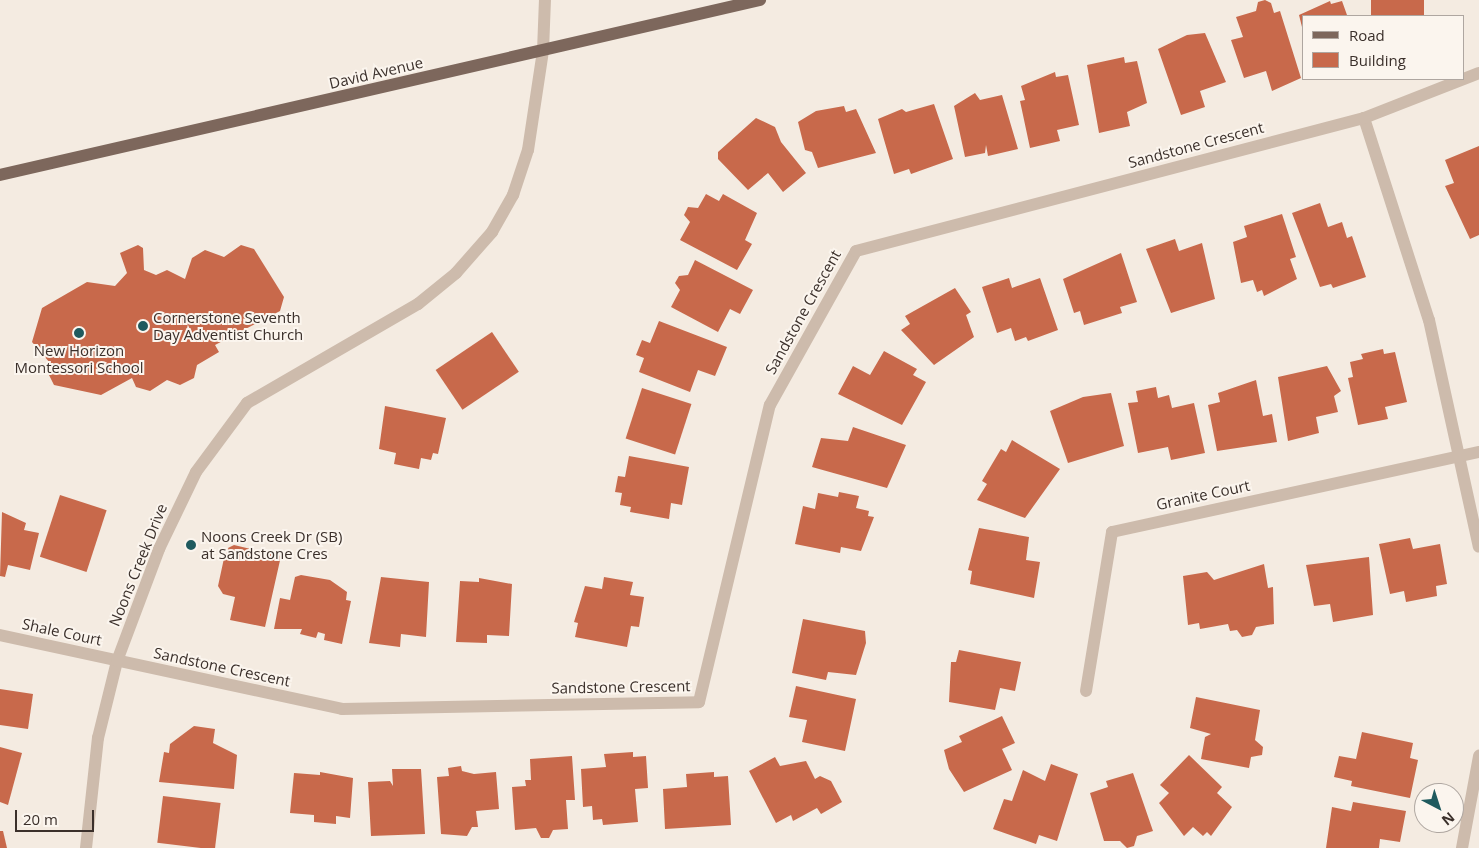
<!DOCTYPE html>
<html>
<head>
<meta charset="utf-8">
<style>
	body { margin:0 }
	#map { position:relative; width:1479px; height:848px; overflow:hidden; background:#f4ebe1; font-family:"Open Sans",sans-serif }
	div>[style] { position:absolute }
	.building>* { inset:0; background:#c8694b; transform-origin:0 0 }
	.minor>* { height:12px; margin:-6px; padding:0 6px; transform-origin:6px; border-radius:6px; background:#cdbbac }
	.major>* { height:12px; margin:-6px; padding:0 6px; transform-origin:6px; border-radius:6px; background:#7d675c }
	.dots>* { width:14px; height:14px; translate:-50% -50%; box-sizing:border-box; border:2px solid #fbf5ee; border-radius:50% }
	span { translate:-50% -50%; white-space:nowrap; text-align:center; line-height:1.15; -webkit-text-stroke:4px #fbf5ee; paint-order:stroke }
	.street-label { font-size:15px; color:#3b302b }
	.poi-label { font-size:15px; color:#3b302b }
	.left { translate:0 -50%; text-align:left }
	.legend { position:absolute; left:1302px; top:15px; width:162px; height:65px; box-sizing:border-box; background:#fbf5ee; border:1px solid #aea6a0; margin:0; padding:6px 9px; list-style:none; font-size:15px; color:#3b302b }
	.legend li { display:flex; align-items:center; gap:10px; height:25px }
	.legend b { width:25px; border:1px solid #aea6a0 }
	.north { position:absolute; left:1414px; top:783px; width:50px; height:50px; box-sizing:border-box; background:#fbf5ee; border:1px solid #aea6a0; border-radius:50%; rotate:140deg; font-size:14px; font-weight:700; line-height:20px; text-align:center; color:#3b302b }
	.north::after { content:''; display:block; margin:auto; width:18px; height:22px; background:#1f5a5e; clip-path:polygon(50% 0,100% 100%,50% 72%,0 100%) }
	.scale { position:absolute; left:15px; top:810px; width:79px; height:22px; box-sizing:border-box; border:2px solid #3b302b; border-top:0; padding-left:6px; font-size:15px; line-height:18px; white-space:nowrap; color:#3b302b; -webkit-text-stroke:4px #fbf5ee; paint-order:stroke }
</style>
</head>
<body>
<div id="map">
	<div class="building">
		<div style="clip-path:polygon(1265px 0,1271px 3px,1274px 13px,1280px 11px,1301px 78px,1272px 91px,1266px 71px,1244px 78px,1231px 40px,1243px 37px,1236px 17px,1256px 11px,1258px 2px)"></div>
		<div style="left:1371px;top:0;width:53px;height:16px"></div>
		<div style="clip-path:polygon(1330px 1px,1331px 4px,1342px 1px,1347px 15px,1354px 16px,1303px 16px,1302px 27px,1299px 15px)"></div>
		<div style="clip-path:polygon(1205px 33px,1226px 82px,1200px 91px,1205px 107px,1181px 115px,1158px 49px,1187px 35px)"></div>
		<div style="clip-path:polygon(1124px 57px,1125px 63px,1137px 61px,1147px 103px,1127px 112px,1130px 126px,1099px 133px,1087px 65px)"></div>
		<div style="clip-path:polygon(1055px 72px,1056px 77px,1068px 75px,1079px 125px,1057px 130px,1060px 141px,1030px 148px,1020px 101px,1025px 100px,1021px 86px)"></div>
		<div style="clip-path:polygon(975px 93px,980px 100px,1002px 95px,1018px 149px,988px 156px,986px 145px,985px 153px,965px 157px,954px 106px)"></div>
		<div style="clip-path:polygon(934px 104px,953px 159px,911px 174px,909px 169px,894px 174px,878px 119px,902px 109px,906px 112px)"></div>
		<div style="clip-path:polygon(844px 106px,846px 112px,856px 109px,876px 153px,818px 168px,812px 152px,805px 150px,798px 122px,816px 111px)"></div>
		<div style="clip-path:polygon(756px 118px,775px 127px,781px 142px,806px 173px,783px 192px,768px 173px,748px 190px,718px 159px,718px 152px)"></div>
		<div style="clip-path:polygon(1479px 146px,1479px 235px,1470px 239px,1445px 186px,1454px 183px,1445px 160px)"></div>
		<div style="clip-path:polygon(706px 194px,719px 201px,723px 194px,757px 213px,745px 240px,752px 244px,737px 270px,680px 240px,690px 222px,684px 215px,688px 207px,698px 208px)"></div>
		<div style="clip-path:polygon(1320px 203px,1328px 227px,1342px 222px,1347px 238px,1352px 236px,1366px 277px,1333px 288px,1331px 284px,1320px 287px,1292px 213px)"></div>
		<div style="clip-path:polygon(1282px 214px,1296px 257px,1290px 259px,1297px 279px,1264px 296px,1262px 290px,1257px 292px,1253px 280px,1241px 283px,1233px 242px,1247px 237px,1244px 226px)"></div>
		<div style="clip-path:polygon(1175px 239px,1179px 251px,1202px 243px,1215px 299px,1171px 313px,1146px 249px)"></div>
		<div style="clip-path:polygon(138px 245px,143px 248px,144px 270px,156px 275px,167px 270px,185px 279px,192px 258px,205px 250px,224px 257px,241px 245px,254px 249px,284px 297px,280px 311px,215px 345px,219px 352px,197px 365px,194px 378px,180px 385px,167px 380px,150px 391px,136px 387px,132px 378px,101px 395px,54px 385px,47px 371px,50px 363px,32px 342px,42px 308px,87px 282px,115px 286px,127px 273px,120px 253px)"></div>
		<div style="clip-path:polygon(1121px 253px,1137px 302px,1120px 307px,1122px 313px,1084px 325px,1080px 311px,1074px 313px,1063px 279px)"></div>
		<div style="clip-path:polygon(695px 260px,753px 290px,740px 314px,730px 309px,718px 332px,671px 307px,680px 290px,675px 283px,679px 276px,688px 275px)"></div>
		<div style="clip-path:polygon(1009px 278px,1012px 288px,1040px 278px,1058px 330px,1028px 341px,1026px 337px,1015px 341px,1011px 328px,997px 333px,982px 287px)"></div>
		<div style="clip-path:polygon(955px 288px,971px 312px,966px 315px,974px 337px,934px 365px,901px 330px,910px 324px,905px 316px)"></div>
		<div style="clip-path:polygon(659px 321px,727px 347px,715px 376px,698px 370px,690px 392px,639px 372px,644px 358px,636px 355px,642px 340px,650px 343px)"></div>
		<div style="left:492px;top:332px;width:48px;height:68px;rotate:56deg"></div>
		<div style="clip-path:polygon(1383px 349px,1384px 354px,1395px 352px,1407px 402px,1385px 407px,1388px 419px,1358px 425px,1348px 378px,1353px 377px,1350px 362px,1363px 359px,1361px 354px)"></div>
		<div style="clip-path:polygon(884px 351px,917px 369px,913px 375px,926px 382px,902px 425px,838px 394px,853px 366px,870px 375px)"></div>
		<div style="clip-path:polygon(1327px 366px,1341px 391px,1334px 396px,1338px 412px,1316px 417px,1319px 433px,1288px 441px,1278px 377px)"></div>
		<div style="clip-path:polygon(1256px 380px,1263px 416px,1272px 414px,1277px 442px,1217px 451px,1208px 405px,1220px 402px,1218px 393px)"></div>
		<div style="clip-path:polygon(1156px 387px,1158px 398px,1169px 395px,1172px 408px,1194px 403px,1205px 453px,1171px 460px,1168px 447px,1138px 453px,1128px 403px,1138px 402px,1136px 391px)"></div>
		<div style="left:642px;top:388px;width:52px;height:53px;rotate:18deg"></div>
		<div style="clip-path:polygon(1111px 393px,1124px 446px,1068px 463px,1050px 411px,1083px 397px)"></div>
		<div style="clip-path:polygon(385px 406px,446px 418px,438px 454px,433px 453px,431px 460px,421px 458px,419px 469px,394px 464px,396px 453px,379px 449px)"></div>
		<div style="clip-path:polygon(853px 427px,906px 445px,887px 488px,812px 467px,821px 438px,848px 441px)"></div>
		<div style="clip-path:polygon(1012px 440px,1060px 469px,1025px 518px,977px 500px,987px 484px,982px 481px,1001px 449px,1006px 452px)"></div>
		<div style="clip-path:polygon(629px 456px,689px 467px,682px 505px,671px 503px,669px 519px,630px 512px,631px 507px,620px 505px,622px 493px,615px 492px,618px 476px,625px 477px)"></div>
		<div style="clip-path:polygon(839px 492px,859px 496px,856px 508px,869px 511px,868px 516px,874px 517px,861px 551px,841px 547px,840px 553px,795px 544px,803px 506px,815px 509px,818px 493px,838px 497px)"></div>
		<div style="left:60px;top:495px;width:49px;height:65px;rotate:18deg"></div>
		<div style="clip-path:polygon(2px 512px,26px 523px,24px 530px,39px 533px,30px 570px,8px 565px,5px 577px,0 576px)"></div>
		<div style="clip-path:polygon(979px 528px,1029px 537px,1026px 560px,1040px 562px,1034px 598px,970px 584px,972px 571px,968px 570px)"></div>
		<div style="clip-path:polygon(1410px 538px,1413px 549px,1440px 544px,1447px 584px,1436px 586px,1437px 596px,1406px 602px,1404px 591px,1390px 594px,1379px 544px)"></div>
		<div style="clip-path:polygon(234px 545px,281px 556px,265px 627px,230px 620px,235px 597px,223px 594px,218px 586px,226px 549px)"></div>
		<div style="clip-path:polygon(1369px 557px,1373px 615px,1333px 622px,1330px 604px,1314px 606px,1306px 565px)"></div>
		<div style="clip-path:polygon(1264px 564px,1268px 588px,1273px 587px,1274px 624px,1256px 627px,1252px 635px,1242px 637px,1237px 630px,1230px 631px,1228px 624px,1200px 629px,1199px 623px,1188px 625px,1183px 576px,1207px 572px,1214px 580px)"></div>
		<div style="clip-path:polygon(301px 575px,330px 580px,347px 592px,346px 600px,351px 601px,342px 644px,324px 640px,325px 634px,318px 632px,316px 638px,300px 634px,302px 629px,274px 629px,280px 598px,290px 600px,295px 577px)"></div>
		<div style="clip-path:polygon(381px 577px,429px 582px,426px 637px,401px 634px,400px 647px,369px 643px)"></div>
		<div style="clip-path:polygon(604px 577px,633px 582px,630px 595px,644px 597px,639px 627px,631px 626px,627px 647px,575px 637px,578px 623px,574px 622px,585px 586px,602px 589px)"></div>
		<div style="clip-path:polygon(479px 578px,512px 584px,509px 636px,487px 635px,487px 643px,456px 642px,460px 581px,479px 582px)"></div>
		<div style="clip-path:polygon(803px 619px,865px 631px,866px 643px,856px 675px,828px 672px,826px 680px,792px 673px)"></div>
		<div style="clip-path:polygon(959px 650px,1021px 662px,1015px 691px,1000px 688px,995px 710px,949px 702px,951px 662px,956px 662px)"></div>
		<div style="clip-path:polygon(796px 686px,856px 699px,845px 751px,802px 742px,807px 720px,789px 717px)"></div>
		<div style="clip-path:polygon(0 689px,33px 694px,28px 729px,0 725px)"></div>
		<div style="clip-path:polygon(1196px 697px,1260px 710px,1255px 740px,1263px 747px,1262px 755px,1251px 757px,1249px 768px,1201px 759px,1205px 737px,1211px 734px,1190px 728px)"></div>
		<div style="clip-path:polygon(1002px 716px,1015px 743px,1002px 749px,1012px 770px,964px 792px,949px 769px,944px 750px,962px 742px,959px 736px)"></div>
		<div style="clip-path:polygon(194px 726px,215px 729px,213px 743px,237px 755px,234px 789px,159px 782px,164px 752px,169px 753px,170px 744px)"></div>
		<div style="clip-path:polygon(1362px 732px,1413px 743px,1410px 758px,1418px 760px,1410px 798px,1351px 786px,1352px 781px,1334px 777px,1339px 756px,1356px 759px)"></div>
		<div style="clip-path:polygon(0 747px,22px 753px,8px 805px,0 802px)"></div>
		<div style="clip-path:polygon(633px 752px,633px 757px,646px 756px,648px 788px,635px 789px,638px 822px,603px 825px,602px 819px,593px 820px,592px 806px,583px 807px,581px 769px,606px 767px,604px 754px)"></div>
		<div style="clip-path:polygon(1189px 755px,1222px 787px,1217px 793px,1232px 807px,1211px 836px,1207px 832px,1203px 836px,1193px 827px,1184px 836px,1159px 803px,1169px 793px,1160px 785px)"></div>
		<div style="clip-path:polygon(572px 756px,575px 800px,566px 800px,568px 829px,553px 830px,549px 838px,541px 838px,536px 828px,515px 830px,512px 787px,526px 786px,525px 780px,531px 780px,530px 759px)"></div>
		<div style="clip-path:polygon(775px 757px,780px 766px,806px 761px,815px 779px,820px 776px,831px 781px,842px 802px,821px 814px,817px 808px,793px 821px,791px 815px,776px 823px,749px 771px)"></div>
		<div style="clip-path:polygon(1051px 764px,1078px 774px,1057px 841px,1039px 835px,1036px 844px,993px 829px,1004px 799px,1012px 801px,1023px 770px,1045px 781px)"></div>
		<div style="clip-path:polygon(461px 766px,462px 771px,474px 774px,496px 772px,499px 809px,476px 811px,478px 827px,472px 827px,467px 836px,441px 834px,437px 777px,449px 776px,448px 768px)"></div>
		<div style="clip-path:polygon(392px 769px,421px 769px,425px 834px,371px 836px,368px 782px,390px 781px,393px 786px)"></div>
		<div style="clip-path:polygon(320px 772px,353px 778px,350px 818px,336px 816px,336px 824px,314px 822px,314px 815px,290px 813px,294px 773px,320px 775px)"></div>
		<div style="clip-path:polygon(714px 772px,714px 777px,728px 776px,731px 825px,665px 829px,663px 789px,687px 787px,686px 774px)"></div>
		<div style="clip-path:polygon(1133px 773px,1153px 831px,1137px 836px,1134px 846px,1127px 848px,1120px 841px,1104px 841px,1090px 793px,1108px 787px,1106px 781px)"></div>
		<div style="left:163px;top:796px;width:58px;height:47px;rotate:7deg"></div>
		<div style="clip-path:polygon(1353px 802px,1406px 811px,1400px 842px,1380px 839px,1379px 848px,1326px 848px,1332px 807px,1351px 811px)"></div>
		<div style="clip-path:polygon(0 831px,3px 831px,7px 848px,0 848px)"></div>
	</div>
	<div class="minor">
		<div style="left:1364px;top:118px;width:212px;rotate:72.2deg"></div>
		<div style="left:1429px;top:320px;width:232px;rotate:77.6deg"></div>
		<div style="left:0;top:635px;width:350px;rotate:12.2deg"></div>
		<div style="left:342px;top:709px;width:357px;rotate:-1.1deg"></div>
		<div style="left:699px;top:702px;width:305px;rotate:-76.6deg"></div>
		<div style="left:770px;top:405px;width:176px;rotate:-60.8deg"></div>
		<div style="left:856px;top:251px;width:525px;rotate:-14.67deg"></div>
		<div style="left:1364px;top:118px;width:123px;rotate:-21.4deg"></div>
		<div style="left:1086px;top:691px;width:161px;rotate:-80.7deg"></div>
		<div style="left:1112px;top:532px;width:376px;rotate:-12.3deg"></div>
		<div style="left:86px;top:848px;width:111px;rotate:-83.8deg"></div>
		<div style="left:98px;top:738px;width:79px;rotate:-76.1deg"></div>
		<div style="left:117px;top:661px;width:120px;rotate:-69.4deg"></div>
		<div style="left:159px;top:549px;width:85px;rotate:-64.3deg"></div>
		<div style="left:196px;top:472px;width:86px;rotate:-53.5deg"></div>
		<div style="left:247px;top:403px;width:198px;rotate:-30.1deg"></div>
		<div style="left:418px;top:304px;width:49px;rotate:-39.2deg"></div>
		<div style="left:456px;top:273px;width:55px;rotate:-48.7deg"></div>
		<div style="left:492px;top:232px;width:43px;rotate:-60.4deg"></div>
		<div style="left:513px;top:195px;width:47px;rotate:-71.6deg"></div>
		<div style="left:528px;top:150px;width:100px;rotate:-81.4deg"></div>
		<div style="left:543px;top:51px;width:51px;rotate:-87.8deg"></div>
		<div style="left:1462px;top:848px;width:94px;rotate:-79.5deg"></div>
	</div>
	<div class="major">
		<div style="left:0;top:175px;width:780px;rotate:-12.97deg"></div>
	</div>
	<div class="dots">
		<div style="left:143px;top:326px;background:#1f5a5e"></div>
		<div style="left:79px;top:333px;background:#1f5a5e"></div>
		<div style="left:191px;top:545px;background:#1f5a5e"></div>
	</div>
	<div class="street-label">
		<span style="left:376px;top:73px;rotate:-13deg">David Avenue</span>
		<span style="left:1196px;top:145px;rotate:-15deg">Sandstone Crescent</span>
		<span style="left:803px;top:312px;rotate:-61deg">Sandstone Crescent</span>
		<span style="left:1203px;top:495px;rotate:-12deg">Granite Court</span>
		<span style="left:138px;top:565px;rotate:-68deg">Noons Creek Drive</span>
		<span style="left:62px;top:632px;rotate:12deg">Shale Court</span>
		<span style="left:222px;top:667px;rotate:12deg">Sandstone Crescent</span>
		<span style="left:621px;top:687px;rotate:-1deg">Sandstone Crescent</span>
	</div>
	<div class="poi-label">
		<span class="left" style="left:153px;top:326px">Cornerstone Seventh<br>Day Adventist Church</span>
		<span style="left:79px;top:359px">New Horizon<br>Montessori School</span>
		<span class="left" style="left:201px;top:545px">Noons Creek Dr (SB)<br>at Sandstone Cres</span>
	</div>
	<ul class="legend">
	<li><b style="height:6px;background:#7d675c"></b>Road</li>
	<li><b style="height:14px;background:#c8694b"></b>Building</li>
	</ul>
	<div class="north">N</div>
	<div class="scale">20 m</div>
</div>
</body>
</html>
